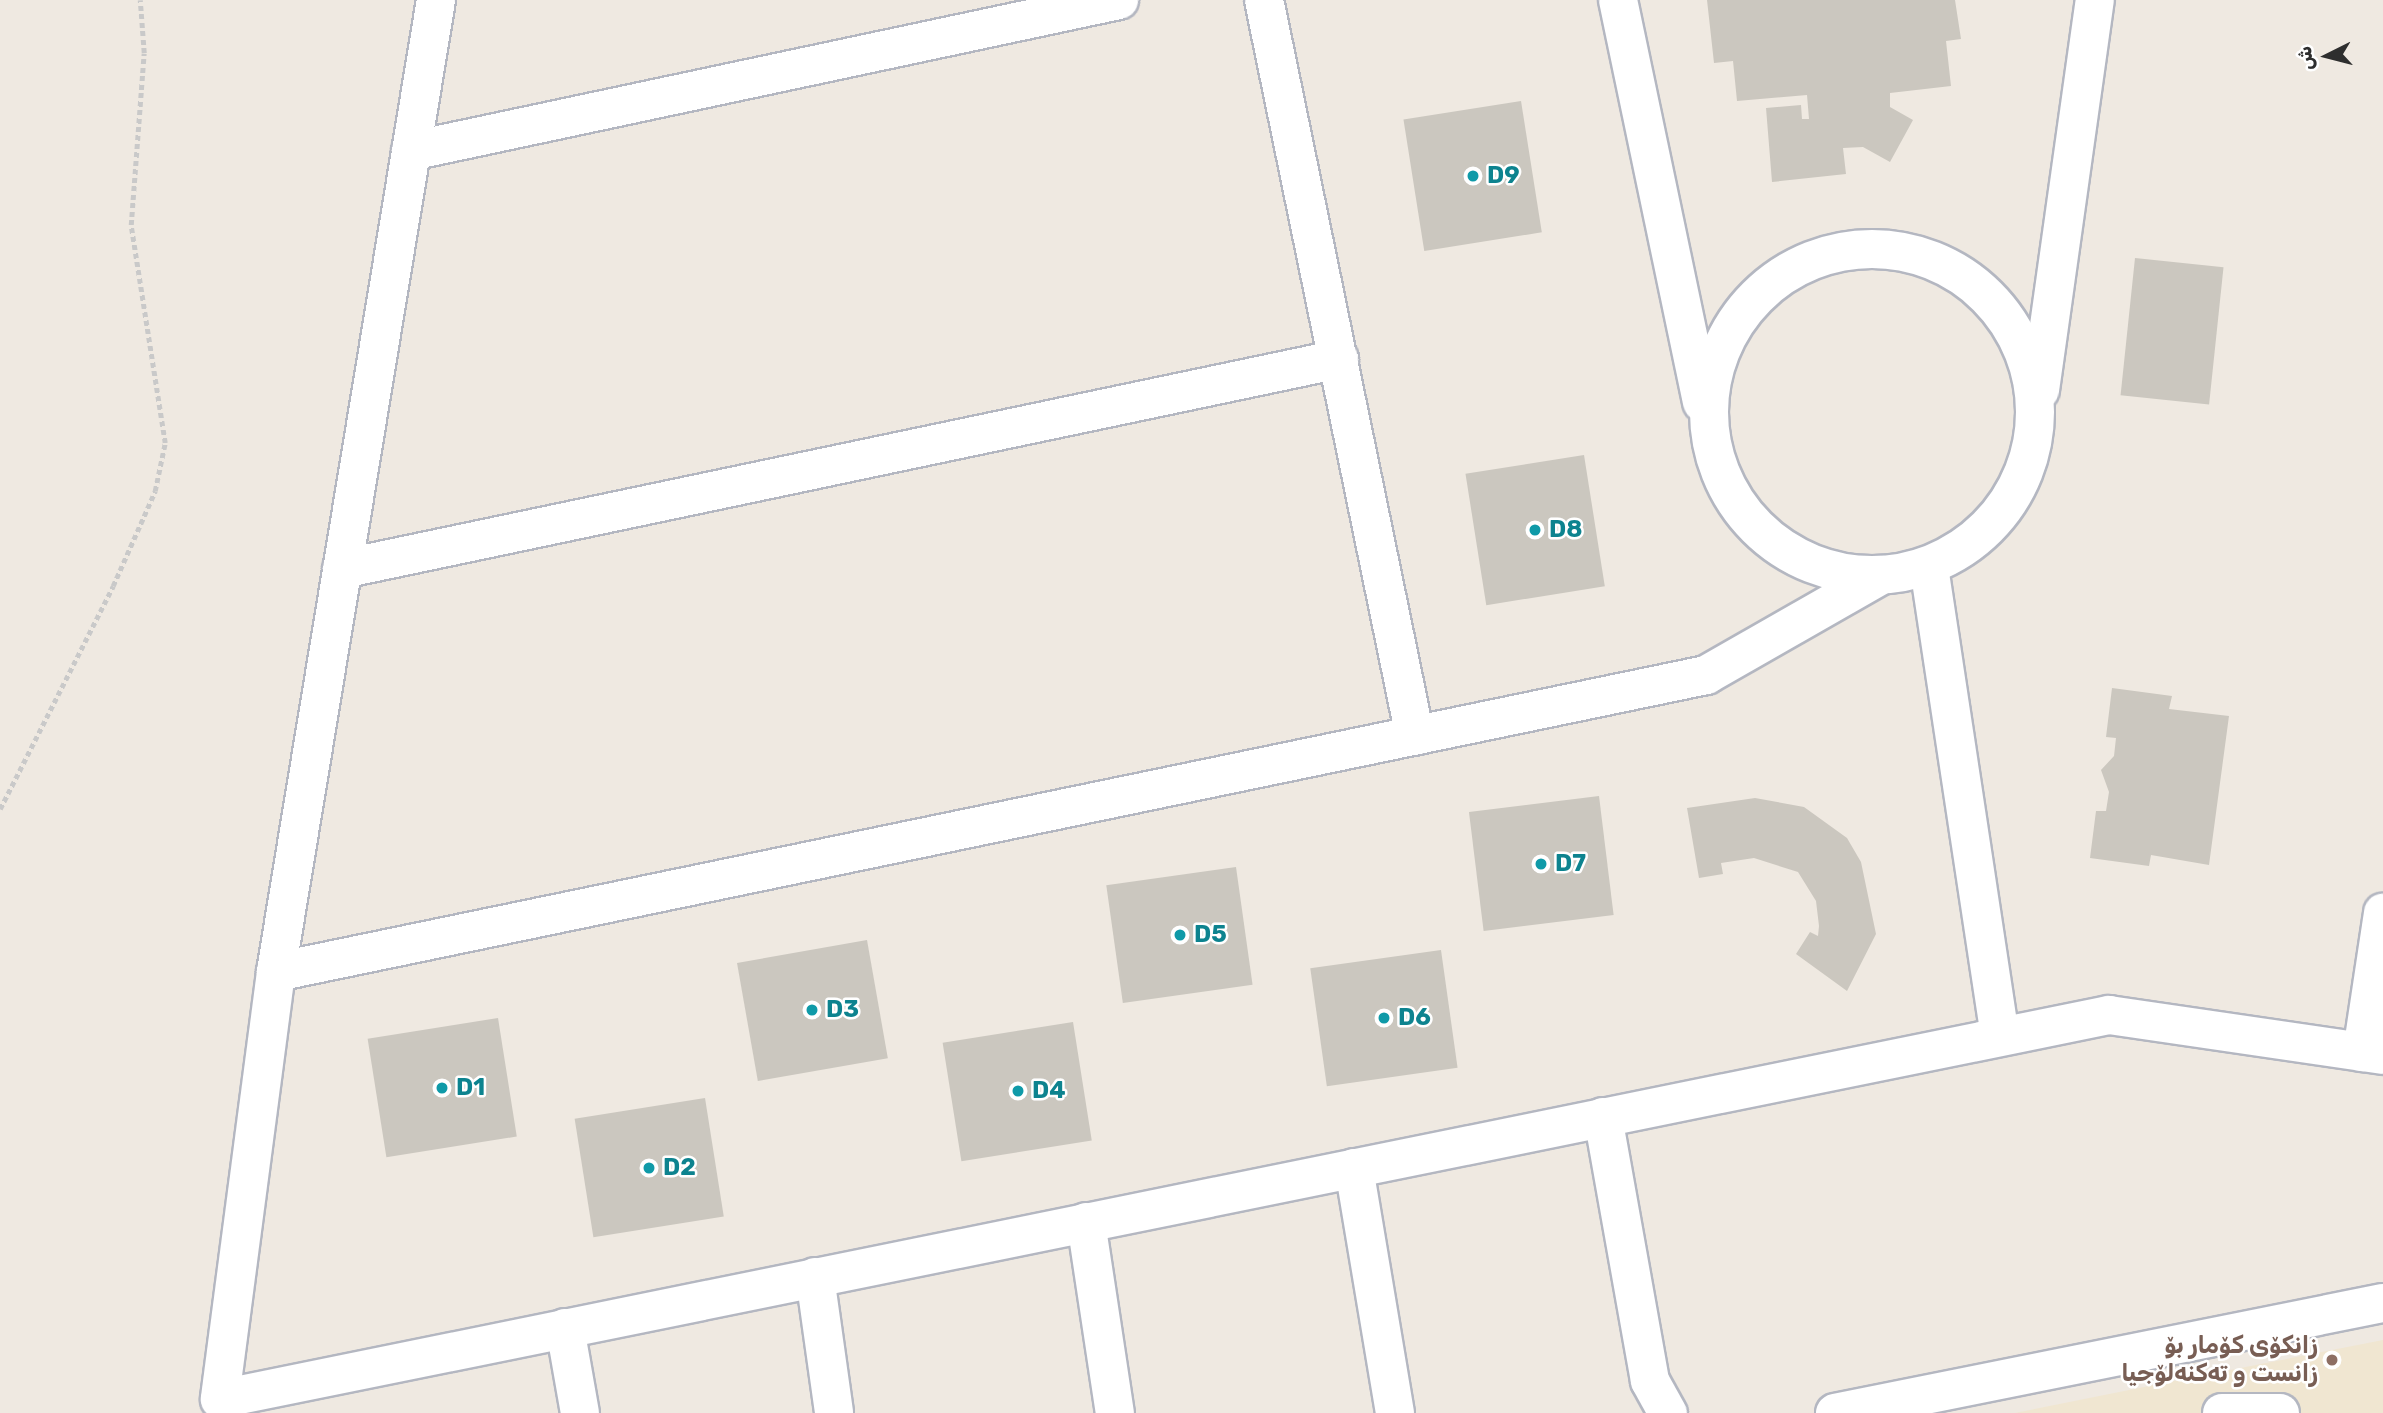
<!DOCTYPE html>
<html>
<head>
<meta charset="utf-8">
<style>
	body { margin:0 }
	#map { position:relative; width:2383px; height:1413px; overflow:hidden; background:#efe9e1; font-family:Rubik,"Noto Sans Arabic",sans-serif }
	div>[style] { position:absolute }
	.education>* { inset:0; background:#f0e6d1 }
	.building>* { inset:0; background:#cbc7bf; transform-origin:0 0 }
	.path>* { height:4.5px; margin-top:-2.25px; transform-origin:0; background:repeating-linear-gradient(90deg,#c9c9c9 0 5px,transparent 0 8.5px) }
	.roads { filter:drop-shadow(2px 0 #b4b7c1) drop-shadow(-2px 0 #b4b7c1) drop-shadow(0 2px #b4b7c1) drop-shadow(0 -2px #b4b7c1) }
	.minor>* { height:38px; margin:-19px; padding:0 19px; transform-origin:19px; border-radius:19px; background:#fff }
	.minor>.ring { margin:-19px; padding:0; box-sizing:content-box; background:none; border:38px solid #fff; border-radius:50% }
	.dots>* { width:19px; height:19px; translate:-50% -50%; box-sizing:border-box; border:4px solid #fff; border-radius:50% }
	span { translate:-50% -50%; white-space:nowrap; text-align:center; line-height:1.15; -webkit-text-stroke:5px #fff; paint-order:stroke }
	.culture-label { font-size:24px; color:#0d838f; font-weight:700 }
	.left { translate:0 -50%; text-align:left }
	.education-label { font-size:24px; color:#785e54; font-weight:700 }
	.right { translate:-100% -50%; text-align:right }
	.north { position:absolute; left:2292px; top:21px; width:70px; height:70px; -webkit-text-stroke:5px #fff; paint-order:stroke; rotate:264deg; font-size:19px; font-weight:700; line-height:28px; text-align:center; color:#2e2e2e }
	.north::after { content:''; display:block; margin:auto; width:24px; height:32px; background:#2e2e2e; clip-path:polygon(50% 0,100% 100%,50% 72%,0 100%) }
</style>
</head>
<body>
<div id="map">
	<div class="education">
		<div style="clip-path:polygon(2383px 1340px,2383px 1413px,2015px 1413px,2179px 1380px)"></div>
	</div>
	<div class="building">
		<div style="clip-path:polygon(1707px 0,1955px 0,1961px 39px,1946px 41px,1951px 86px,1890px 93px,1890px 107px,1913px 120px,1890px 162px,1863px 147px,1843px 148px,1846px 174px,1772px 182px,1766px 108px,1801px 105px,1802px 119px,1809px 119px,1807px 95px,1737px 101px,1733px 61px,1714px 63px)"></div>
		<div style="left:1521px;top:101px;width:133px;height:119px;rotate:81deg"></div>
		<div style="left:2135px;top:258px;width:89px;height:138px;rotate:6deg"></div>
		<div style="left:1584px;top:455px;width:133px;height:120px;rotate:81deg"></div>
		<div style="clip-path:polygon(2112px 688px,2172px 696px,2169px 709px,2229px 716px,2209px 865px,2151px 855px,2149px 866px,2090px 858px,2096px 811px,2106px 811px,2109px 792px,2101px 770px,2114px 756px,2116px 738px,2106px 737px)"></div>
		<div style="left:1599px;top:796px;width:120px;height:131px;rotate:83deg"></div>
		<div style="clip-path:polygon(1755px 798px,1804px 807px,1847px 838px,1861px 862px,1876px 934px,1847px 991px,1796px 954px,1810px 932px,1818px 936px,1819px 926px,1816px 901px,1798px 872px,1754px 858px,1721px 863px,1723px 874px,1699px 878px,1687px 808px)"></div>
		<div style="left:1236px;top:867px;width:119px;height:131px;rotate:82deg"></div>
		<div style="left:867px;top:940px;width:120px;height:132px;rotate:80deg"></div>
		<div style="left:1441px;top:950px;width:119px;height:132px;rotate:82deg"></div>
		<div style="left:498px;top:1018px;width:120px;height:132px;rotate:81deg"></div>
		<div style="left:1073px;top:1022px;width:120px;height:132px;rotate:81deg"></div>
		<div style="left:705px;top:1098px;width:120px;height:132px;rotate:81deg"></div>
	</div>
	<div class="path">
		<div style="left:0;top:809px;width:250px;rotate:-63.1deg"></div>
		<div style="left:113px;top:586px;width:104px;rotate:-66.1deg"></div>
		<div style="left:155px;top:491px;width:49px;rotate:-78.2deg"></div>
		<div style="left:165px;top:443px;width:221px;rotate:-98.9deg"></div>
		<div style="left:131px;top:225px;width:172px;rotate:-85.7deg"></div>
		<div style="left:144px;top:53px;width:53px;rotate:-94.3deg"></div>
	</div>
	<div class="roads">
		<div class="minor">
			<div style="left:436px;top:0;width:985px;rotate:99.35deg"></div>
			<div style="left:276px;top:972px;width:431px;rotate:97.5deg"></div>
			<div style="left:220px;top:1399px;width:1928px;rotate:-11.49deg"></div>
			<div style="left:2109px;top:1015px;width:277px;rotate:8.3deg"></div>
			<div style="left:1264px;top:0;width:751px;rotate:78.41deg"></div>
			<div style="left:1618px;top:0;width:411px;rotate:78.2deg"></div>
			<div style="left:411px;top:151px;width:724px;rotate:-12.04deg"></div>
			<div class="ring" style="left:1709px;top:249px;width:288px;height:288px"></div>
			<div style="left:2040px;top:390px;width:394px;rotate:-82deg"></div>
			<div style="left:1929px;top:567px;width:473px;rotate:81.4deg"></div>
			<div style="left:342px;top:569px;width:1019px;rotate:-11.89deg"></div>
			<div style="left:276px;top:972px;width:1461px;rotate:-11.73deg"></div>
			<div style="left:1706px;top:675px;width:198px;rotate:-29.7deg"></div>
			<div style="left:2362px;top:1052px;width:141px;rotate:-81.4deg"></div>
			<div style="left:1603px;top:1117px;width:268px;rotate:79.9deg"></div>
			<div style="left:1650px;top:1381px;width:37px;rotate:61deg"></div>
			<div style="left:1354px;top:1168px;width:248px;rotate:80.5deg"></div>
			<div style="left:1086px;top:1222px;width:193px;rotate:81.4deg"></div>
			<div style="left:815px;top:1277px;width:137px;rotate:82deg"></div>
			<div style="left:565px;top:1328px;width:86px;rotate:80deg"></div>
			<div style="left:1835px;top:1413px;width:559px;rotate:-11.35deg"></div>
			<div style="left:2222px;top:1413px;width:58px"></div>
		</div>
	</div>
	<div class="dots">
		<div style="left:1473px;top:176px;background:#0f9aa8"></div>
		<div style="left:1535px;top:530px;background:#0f9aa8"></div>
		<div style="left:1541px;top:864px;background:#0f9aa8"></div>
		<div style="left:1180px;top:935px;background:#0f9aa8"></div>
		<div style="left:812px;top:1010px;background:#0f9aa8"></div>
		<div style="left:1384px;top:1018px;background:#0f9aa8"></div>
		<div style="left:442px;top:1088px;background:#0f9aa8"></div>
		<div style="left:1018px;top:1091px;background:#0f9aa8"></div>
		<div style="left:649px;top:1168px;background:#0f9aa8"></div>
		<div style="left:2332px;top:1360px;background:#8d6e63"></div>
	</div>
	<div class="culture-label">
		<span class="left" style="left:1487px;top:176px">D9</span>
		<span class="left" style="left:1549px;top:530px">D8</span>
		<span class="left" style="left:1555px;top:864px">D7</span>
		<span class="left" style="left:1194px;top:935px">D5</span>
		<span class="left" style="left:826px;top:1010px">D3</span>
		<span class="left" style="left:1398px;top:1018px">D6</span>
		<span class="left" style="left:456px;top:1088px">D1</span>
		<span class="left" style="left:1032px;top:1091px">D4</span>
		<span class="left" style="left:663px;top:1168px">D2</span>
	</div>
	<div class="education-label">
		<span class="right" style="left:2318px;top:1360px">زانکۆی کۆمار بۆ<br>زانست و تەکنەلۆجیا</span>
	</div>
	<div class="north">ش</div>
</div>
</body>
</html>
